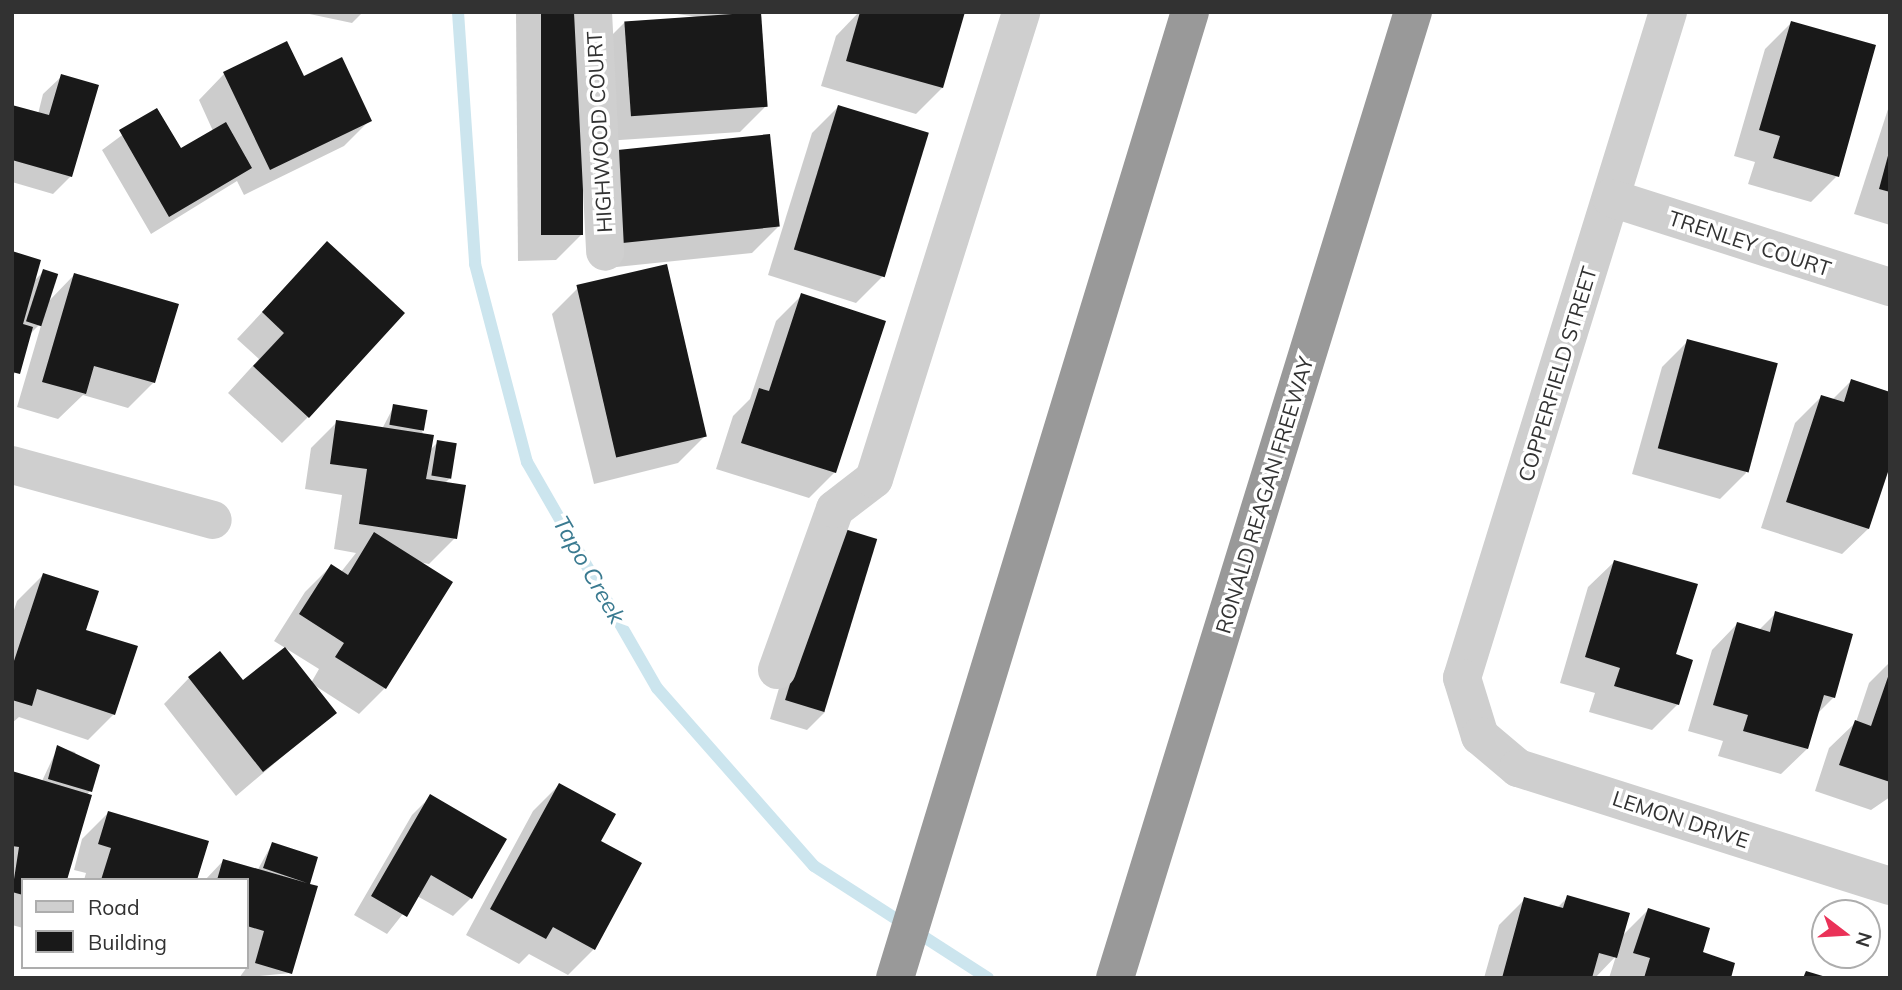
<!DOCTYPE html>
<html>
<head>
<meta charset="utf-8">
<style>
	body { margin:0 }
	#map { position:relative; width:1902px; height:990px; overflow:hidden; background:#fff; font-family:Mulish,sans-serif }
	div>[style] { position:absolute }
	.shadow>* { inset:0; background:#0003 }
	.stream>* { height:12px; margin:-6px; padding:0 6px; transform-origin:6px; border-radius:6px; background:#cce5ee }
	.building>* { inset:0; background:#191919; transform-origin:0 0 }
	.minor>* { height:38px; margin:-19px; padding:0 19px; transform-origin:19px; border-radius:19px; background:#cfcfcf }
	.highway>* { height:38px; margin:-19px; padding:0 19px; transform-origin:19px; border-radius:19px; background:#999 }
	span { translate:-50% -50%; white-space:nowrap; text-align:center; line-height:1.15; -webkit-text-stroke:7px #fff; paint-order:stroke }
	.street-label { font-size:21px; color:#323232 }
	.water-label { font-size:23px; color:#3a7a90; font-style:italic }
	.frame { position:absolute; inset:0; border:14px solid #323232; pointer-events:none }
	.legend { position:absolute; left:21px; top:878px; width:228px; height:91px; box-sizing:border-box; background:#fff; border:2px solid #adadad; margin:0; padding:9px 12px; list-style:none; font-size:21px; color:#323232 }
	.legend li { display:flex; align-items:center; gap:14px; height:35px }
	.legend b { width:35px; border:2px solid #adadad }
	.north { position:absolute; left:1811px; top:899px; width:70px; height:70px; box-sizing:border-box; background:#fff; border:2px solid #adadad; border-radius:50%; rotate:107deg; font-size:19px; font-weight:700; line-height:28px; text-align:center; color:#323232 }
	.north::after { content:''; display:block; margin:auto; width:24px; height:32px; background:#ea3258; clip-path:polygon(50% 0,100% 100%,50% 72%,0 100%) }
</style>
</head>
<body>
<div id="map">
	<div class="shadow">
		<div style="clip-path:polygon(300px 12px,363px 12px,352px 23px)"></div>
		<div style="clip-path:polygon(516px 12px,581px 12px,582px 234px,556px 260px,518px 261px)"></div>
		<div style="clip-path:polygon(663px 12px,746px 12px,766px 106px,740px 132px,605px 141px,599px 48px,625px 22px,698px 17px)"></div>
		<div style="clip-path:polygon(963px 12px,942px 88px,916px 114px,821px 86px,836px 36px,859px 12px)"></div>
		<div style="clip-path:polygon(1791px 23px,1837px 176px,1811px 202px,1748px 184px,1755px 162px,1734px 156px,1765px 49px)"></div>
		<div style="clip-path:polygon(224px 74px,303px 78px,370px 120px,344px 146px,244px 195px,237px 181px,151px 234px,102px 150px,156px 110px,180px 150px,213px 131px,199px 100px)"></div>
		<div style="clip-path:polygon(62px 76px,71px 176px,53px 194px,12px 182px,12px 107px,38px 114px,43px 94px)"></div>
		<div style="clip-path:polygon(1890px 103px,1890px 225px,1854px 214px)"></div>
		<div style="clip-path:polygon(838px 107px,882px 277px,856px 303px,768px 275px,812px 133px)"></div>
		<div style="clip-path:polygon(588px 178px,778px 227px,752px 253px,597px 269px)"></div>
		<div style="clip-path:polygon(327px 243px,308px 417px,282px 443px,228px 393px,259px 359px,237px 339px)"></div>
		<div style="clip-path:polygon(12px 253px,33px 282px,44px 271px,47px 303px,74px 275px,154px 382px,128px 408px,83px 395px,58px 419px,17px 407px,42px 322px,29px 335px,12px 380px)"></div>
		<div style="clip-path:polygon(578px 288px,704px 437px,678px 463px,594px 484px,552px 314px)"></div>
		<div style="clip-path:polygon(802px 295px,835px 472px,809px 498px,716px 469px,733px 416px,750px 399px,776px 321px)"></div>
		<div style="clip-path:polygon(1688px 341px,1746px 473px,1720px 499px,1632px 474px,1662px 367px)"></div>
		<div style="clip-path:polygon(1851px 381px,1868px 529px,1842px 554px,1761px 528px,1795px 423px,1821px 397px,1832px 400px)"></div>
		<div style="clip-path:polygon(394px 406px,422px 431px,429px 451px,438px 442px,450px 478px,445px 483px,455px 538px,429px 564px,419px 562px,451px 582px,385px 688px,359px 714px,314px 685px,334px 713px,236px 796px,164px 704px,189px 678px,311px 683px,319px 669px,274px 641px,305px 592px,331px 566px,341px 572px,356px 553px,334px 549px,342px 495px,305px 489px,311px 448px,337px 422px,382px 429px)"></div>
		<div style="clip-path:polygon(820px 547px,825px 712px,807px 730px,770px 719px)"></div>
		<div style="clip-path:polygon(1614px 562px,1678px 704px,1652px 730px,1589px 712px,1595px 693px,1560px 683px,1588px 587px)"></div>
		<div style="clip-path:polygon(43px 575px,84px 631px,114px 714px,88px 740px,19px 717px,12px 723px,12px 616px,17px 601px)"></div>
		<div style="clip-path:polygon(1776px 613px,1834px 697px,1817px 714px,1807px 749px,1781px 774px,1718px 756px,1723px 741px,1688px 731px,1712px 650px,1737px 624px,1759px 630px)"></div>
		<div style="clip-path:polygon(1890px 662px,1890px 797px,1871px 810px,1815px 791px,1829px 748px,1856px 722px,1869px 683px)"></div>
		<div style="clip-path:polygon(58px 747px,75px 752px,90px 791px,23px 880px,23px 928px,12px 925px,12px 773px,42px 781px)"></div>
		<div style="clip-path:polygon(559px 785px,599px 842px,594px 949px,568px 975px,529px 954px,519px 964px,466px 935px,533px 811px)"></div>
		<div style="clip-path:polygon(430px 797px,471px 898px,453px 916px,417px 896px,387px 934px,354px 915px,412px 815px)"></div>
		<div style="clip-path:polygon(108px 813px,195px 880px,84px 880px,86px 873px,74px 870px,82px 839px)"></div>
		<div style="clip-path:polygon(272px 844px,309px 882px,291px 973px,239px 978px,247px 967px,247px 880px,205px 880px,223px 861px,257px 871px)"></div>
		<div style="clip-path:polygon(1568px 897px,1621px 937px,1649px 909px,1729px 978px,1609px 978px,1616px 956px,1595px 978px,1484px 978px,1499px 925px,1525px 899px,1557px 908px)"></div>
	</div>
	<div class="stream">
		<div style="left:458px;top:12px;width:253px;rotate:86.1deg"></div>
		<div style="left:475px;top:264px;width:205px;rotate:75.3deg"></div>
		<div style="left:527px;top:462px;width:261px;rotate:60.1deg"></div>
		<div style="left:657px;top:688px;width:237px;rotate:48.6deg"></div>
		<div style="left:814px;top:866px;width:207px;rotate:32.8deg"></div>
	</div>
	<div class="building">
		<div style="left:541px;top:12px;width:42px;height:223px"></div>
		<div style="left:761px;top:12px;width:95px;height:137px;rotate:86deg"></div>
		<div style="clip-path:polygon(860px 12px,965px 12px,943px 88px,846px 61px)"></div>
		<div style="clip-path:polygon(1791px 21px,1876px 45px,1839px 177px,1773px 158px,1780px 136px,1759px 130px)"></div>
		<div style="clip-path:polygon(287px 41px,304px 76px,342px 57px,372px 121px,270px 170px,223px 72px)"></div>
		<div style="clip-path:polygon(61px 74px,99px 85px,72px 177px,12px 160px,12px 105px,49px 115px)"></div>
		<div style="left:838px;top:105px;width:95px;height:151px;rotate:17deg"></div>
		<div style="clip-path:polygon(157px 108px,181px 148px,226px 122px,252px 168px,169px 217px,119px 130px)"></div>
		<div style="left:770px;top:134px;width:93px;height:158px;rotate:84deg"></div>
		<div style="clip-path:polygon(1889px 152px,1890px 152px,1890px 192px,1879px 189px)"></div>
		<div style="clip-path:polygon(327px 241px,405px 313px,309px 418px,253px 366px,284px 333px,262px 312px)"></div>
		<div style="clip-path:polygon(12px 251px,41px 260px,23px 324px,33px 327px,20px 374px,12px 372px)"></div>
		<div style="left:667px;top:264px;width:177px;height:93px;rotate:77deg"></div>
		<div style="left:43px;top:269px;width:16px;height:55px;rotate:18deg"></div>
		<div style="clip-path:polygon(74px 273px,179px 304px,155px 383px,94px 366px,86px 394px,42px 382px)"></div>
		<div style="clip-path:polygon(801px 293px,886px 321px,836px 473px,741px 443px,759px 388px,769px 391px)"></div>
		<div style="left:1687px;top:339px;width:94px;height:113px;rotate:15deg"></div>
		<div style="clip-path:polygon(1851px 379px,1890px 392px,1890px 466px,1869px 529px,1786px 502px,1821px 395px,1844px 402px)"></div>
		<div style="left:393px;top:404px;width:35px;height:21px;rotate:10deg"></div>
		<div style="clip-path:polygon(336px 420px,434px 435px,426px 479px,466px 485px,457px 539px,359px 524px,367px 469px,330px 464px)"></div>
		<div style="left:437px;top:440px;width:20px;height:36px;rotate:9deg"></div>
		<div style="left:838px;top:527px;width:41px;height:181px;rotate:17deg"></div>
		<div style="clip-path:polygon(374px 532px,453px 582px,386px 689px,335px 657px,344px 643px,299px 614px,331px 564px,348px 575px)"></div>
		<div style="clip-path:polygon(1614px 560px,1698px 584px,1676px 654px,1693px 660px,1679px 705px,1614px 686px,1620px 668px,1585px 657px)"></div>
		<div style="clip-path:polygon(43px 573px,99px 591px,86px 630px,138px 646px,115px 715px,37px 689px,32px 706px,12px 700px,12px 667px)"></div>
		<div style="clip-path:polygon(1775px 611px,1853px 634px,1835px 698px,1824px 695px,1808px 749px,1743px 731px,1748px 715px,1713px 705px,1737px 622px,1770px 632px)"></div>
		<div style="clip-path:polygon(285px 647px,337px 713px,263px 772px,188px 677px,220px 651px,243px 680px)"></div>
		<div style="clip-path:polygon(1890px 671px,1890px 782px,1839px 765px,1855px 720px,1871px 726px)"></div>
		<div style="clip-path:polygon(57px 745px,100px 765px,92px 792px,48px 779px)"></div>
		<div style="clip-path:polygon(12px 771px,92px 795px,67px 880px,23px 880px,23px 895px,12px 892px,19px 847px,12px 846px)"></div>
		<div style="clip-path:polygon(559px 783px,616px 814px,601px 841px,642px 863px,595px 950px,553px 927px,546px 939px,490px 909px)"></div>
		<div style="clip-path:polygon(430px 794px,507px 839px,472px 899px,431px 875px,407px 917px,371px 896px)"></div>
		<div style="clip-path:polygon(108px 811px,209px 841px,197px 880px,101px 880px,111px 848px,98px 844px)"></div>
		<div style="clip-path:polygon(272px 842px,318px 857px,310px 884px,318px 886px,292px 974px,255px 963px,264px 931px,247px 926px,247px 880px,217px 880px,223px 859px,307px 883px,263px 868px)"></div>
		<div style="clip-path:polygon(1567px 895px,1630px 913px,1617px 958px,1599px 953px,1592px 978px,1502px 978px,1524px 897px,1563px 908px)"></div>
		<div style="clip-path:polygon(1648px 908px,1710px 928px,1703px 952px,1735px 963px,1731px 978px,1644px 978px,1650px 958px,1633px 953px)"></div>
		<div style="clip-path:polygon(1806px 971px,1826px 977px,1826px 978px,1803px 978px)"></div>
	</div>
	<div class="minor">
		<div style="left:593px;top:12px;width:240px;rotate:87.1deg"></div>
		<div style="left:1668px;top:12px;width:697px;rotate:107.19deg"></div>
		<div style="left:1462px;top:678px;width:61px;rotate:72.8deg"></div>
		<div style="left:1480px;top:736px;width:50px;rotate:40.1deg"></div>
		<div style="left:1518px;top:768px;width:390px;rotate:17.6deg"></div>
		<div style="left:1611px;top:198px;width:293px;rotate:17.7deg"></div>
		<div style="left:12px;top:465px;width:208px;rotate:15.3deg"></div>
		<div style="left:777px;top:670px;width:171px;rotate:-70.2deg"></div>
		<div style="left:835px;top:509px;width:49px;rotate:-37.6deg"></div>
		<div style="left:874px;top:479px;width:490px;rotate:-72.5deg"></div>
	</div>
	<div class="highway">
		<div style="left:895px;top:978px;width:1010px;rotate:-73.02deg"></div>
		<div style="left:1115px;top:978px;width:1011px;rotate:-72.86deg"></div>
	</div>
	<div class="street-label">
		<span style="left:599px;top:132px;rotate:-93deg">HIGHWOOD COURT</span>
		<span style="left:1750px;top:243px;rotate:18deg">TRENLEY COURT</span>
		<span style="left:1557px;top:374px;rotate:-73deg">COPPERFIELD STREET</span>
		<span style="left:1264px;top:495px;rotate:-73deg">RONALD REAGAN FREEWAY</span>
		<span style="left:1681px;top:819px;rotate:18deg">LEMON DRIVE</span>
	</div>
	<div class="water-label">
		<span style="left:589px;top:570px;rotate:60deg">Tapo Creek</span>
	</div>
	<div class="frame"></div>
	<ul class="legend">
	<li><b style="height:9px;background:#cfcfcf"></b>Road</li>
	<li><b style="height:19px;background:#191919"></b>Building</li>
	</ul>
	<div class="north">N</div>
</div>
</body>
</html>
